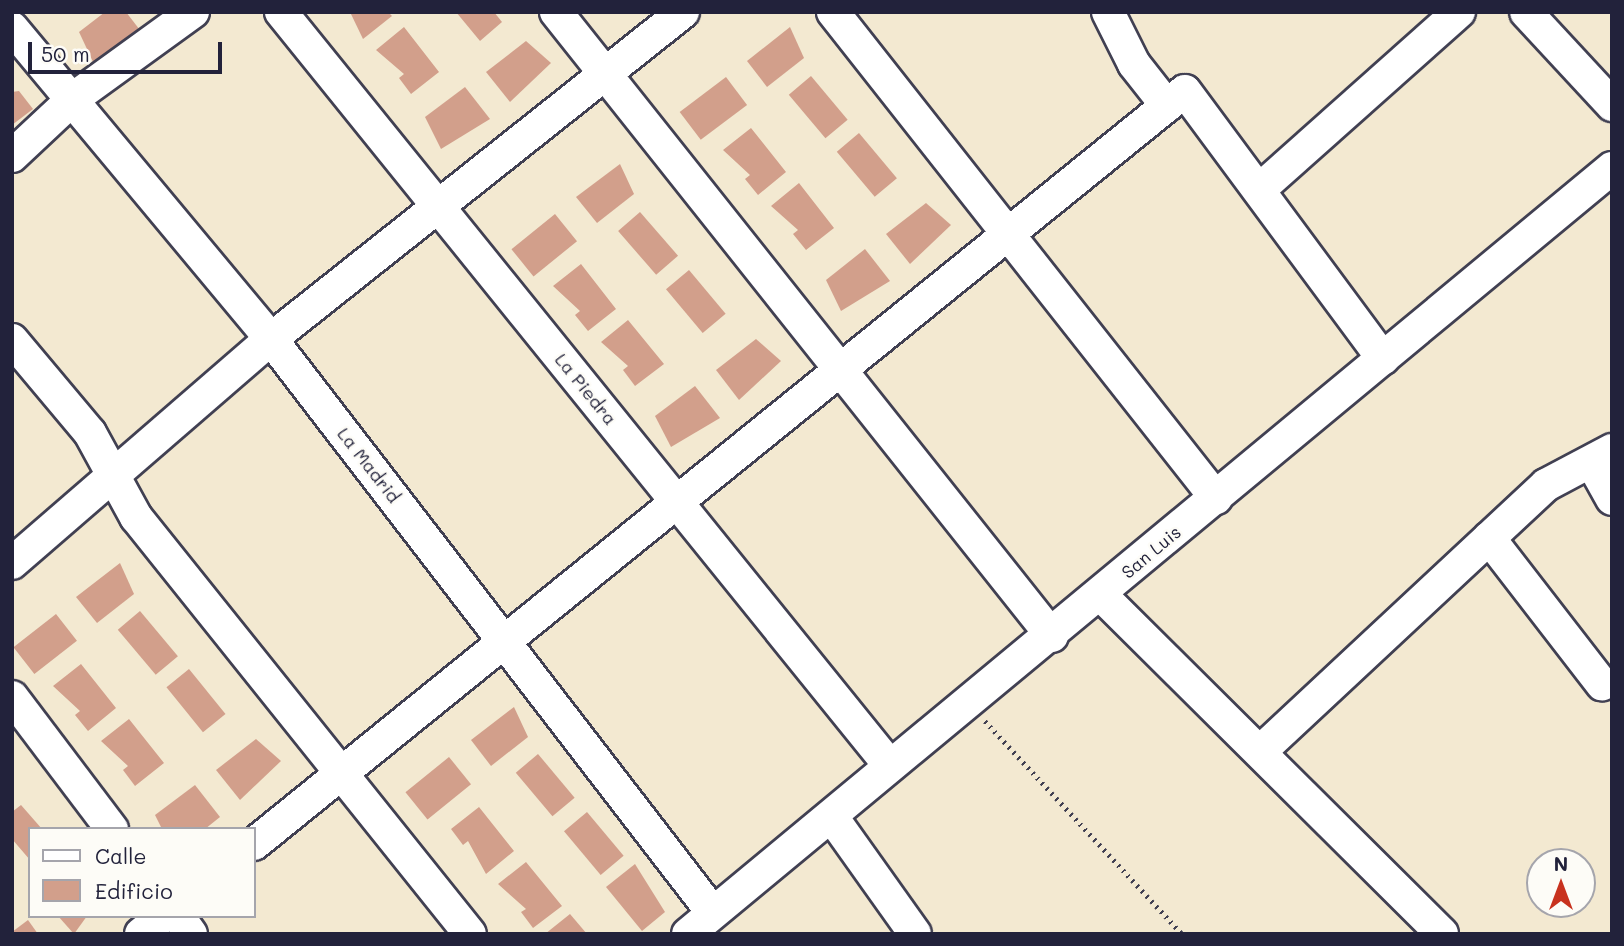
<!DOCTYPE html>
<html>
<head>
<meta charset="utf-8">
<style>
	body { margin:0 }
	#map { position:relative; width:1624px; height:946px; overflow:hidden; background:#f3e9d1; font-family:Mali,sans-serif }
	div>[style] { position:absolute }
	.building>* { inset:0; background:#d29f8b; transform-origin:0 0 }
	.path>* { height:4.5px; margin-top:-2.25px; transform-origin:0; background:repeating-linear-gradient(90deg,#414052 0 2px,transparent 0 7px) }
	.roads { filter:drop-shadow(2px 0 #414052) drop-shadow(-2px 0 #414052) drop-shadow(0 2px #414052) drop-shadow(0 -2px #414052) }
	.minor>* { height:32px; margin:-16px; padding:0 16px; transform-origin:16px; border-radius:16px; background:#fff }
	span { translate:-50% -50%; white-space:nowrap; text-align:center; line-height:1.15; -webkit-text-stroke:5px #fdfcf7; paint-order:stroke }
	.street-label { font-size:18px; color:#22223b }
	.frame { position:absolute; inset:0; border:14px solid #22223b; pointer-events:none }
	.legend { position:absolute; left:28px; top:827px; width:228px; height:91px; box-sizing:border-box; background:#fdfcf7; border:2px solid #a5a5ac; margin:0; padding:9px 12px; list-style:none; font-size:21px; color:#22223b }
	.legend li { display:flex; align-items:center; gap:14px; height:35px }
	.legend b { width:35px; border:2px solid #a5a5ac }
	.north { position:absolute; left:1526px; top:848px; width:70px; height:70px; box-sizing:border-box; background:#fdfcf7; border:2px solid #a5a5ac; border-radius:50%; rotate:0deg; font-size:19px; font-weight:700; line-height:28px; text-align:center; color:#22223b }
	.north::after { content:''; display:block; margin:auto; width:24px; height:32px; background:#c8321e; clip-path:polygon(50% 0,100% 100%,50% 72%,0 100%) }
	.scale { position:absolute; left:28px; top:42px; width:194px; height:32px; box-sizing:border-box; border:4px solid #22223b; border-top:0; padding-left:9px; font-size:21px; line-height:24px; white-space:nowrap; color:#22223b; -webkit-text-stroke:5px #fdfcf7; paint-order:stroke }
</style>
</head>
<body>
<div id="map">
	<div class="building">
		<div style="clip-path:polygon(105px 12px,126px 12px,143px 34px,94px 64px,79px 32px)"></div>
		<div style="clip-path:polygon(350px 12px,388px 12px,392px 16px,363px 39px)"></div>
		<div style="clip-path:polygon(456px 12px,494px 12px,502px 22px,480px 41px)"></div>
		<div style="clip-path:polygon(404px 27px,439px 72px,411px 94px,399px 78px,404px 74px,376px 50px)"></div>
		<div style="clip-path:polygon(790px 27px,804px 58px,767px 87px,747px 61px)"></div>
		<div style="clip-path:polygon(526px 41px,551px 63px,510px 102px,486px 72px)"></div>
		<div style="left:811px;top:76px;width:57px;height:29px;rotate:50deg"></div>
		<div style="left:726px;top:77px;width:35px;height:58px;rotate:53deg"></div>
		<div style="clip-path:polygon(465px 87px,490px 119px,441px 149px,425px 117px)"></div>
		<div style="clip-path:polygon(19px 91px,33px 109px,12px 125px,12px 92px)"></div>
		<div style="clip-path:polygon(751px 128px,786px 172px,758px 195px,745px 179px,750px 175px,723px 150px)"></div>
		<div style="left:859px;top:133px;width:59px;height:29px;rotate:50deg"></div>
		<div style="clip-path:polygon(620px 164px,634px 194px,597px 223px,576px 197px)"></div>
		<div style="clip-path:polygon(799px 183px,834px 228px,806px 250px,793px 234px,798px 230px,771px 206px)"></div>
		<div style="clip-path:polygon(926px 203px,951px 225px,910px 264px,886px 234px)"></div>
		<div style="left:640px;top:212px;width:58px;height:29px;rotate:49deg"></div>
		<div style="left:555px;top:214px;width:35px;height:56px;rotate:51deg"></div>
		<div style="clip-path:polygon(865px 249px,890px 281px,841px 311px,826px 280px)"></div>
		<div style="clip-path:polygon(581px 264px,616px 309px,588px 331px,575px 315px,580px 311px,553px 286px)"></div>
		<div style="left:689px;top:270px;width:57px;height:30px;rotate:50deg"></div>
		<div style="clip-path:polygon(628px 320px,664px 364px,635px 386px,623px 370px,628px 366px,601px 342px)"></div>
		<div style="clip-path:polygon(756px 339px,781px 361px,739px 400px,716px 370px)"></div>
		<div style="clip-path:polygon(695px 386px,720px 418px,671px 447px,655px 416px)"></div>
		<div style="clip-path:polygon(120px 563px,134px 594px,97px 623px,76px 597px)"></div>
		<div style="left:140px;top:611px;width:59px;height:29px;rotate:50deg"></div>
		<div style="left:56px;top:614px;width:34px;height:54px;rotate:52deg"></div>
		<div style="clip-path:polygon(81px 664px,116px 708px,88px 731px,75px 715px,80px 711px,53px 686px)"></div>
		<div style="left:189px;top:669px;width:58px;height:29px;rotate:51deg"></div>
		<div style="clip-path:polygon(514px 707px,528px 737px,491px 766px,471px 740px)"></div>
		<div style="clip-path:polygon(129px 719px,164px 763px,135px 786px,123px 770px,128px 766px,101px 741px)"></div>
		<div style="clip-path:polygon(256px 739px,281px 761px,240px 800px,216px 770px)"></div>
		<div style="left:538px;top:754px;width:57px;height:29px;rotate:50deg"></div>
		<div style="left:449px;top:757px;width:35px;height:56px;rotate:51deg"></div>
		<div style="clip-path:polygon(195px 785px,220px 817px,205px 829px,162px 829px,155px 815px)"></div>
		<div style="clip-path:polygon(21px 805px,42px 829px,30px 829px,30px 860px,12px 839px,12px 812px)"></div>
		<div style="clip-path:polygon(479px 807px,514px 851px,486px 874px,468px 841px,463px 845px,451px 829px)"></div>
		<div style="left:587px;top:812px;width:57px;height:30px;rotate:50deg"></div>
		<div style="clip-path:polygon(526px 862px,562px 906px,533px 928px,521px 912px,526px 909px,498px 884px)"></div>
		<div style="clip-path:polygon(635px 864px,665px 912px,642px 931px,606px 887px)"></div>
		<div style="clip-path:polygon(570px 914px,587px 934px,545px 934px)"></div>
		<div style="clip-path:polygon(58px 916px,87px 916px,74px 934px)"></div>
		<div style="clip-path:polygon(28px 920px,38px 934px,12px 934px,12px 932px)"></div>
	</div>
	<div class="path">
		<div style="left:985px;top:721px;width:290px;rotate:47.2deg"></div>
	</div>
	<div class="roads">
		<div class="minor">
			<div style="left:281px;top:12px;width:969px;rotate:51.07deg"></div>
			<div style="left:556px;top:12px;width:797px;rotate:51.52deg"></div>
			<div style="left:833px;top:12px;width:619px;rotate:51.76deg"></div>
			<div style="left:1108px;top:12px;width:58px;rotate:63.4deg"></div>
			<div style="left:1134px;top:64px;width:53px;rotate:51.8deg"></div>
			<div style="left:1526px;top:12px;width:127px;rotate:47.2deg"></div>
			<div style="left:12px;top:28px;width:405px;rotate:50.2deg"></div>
			<div style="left:271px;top:339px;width:724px;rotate:52.4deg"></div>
			<div style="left:12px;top:156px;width:85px;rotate:-43.1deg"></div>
			<div style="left:74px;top:98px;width:147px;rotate:-35.9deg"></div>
			<div style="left:1259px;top:190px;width:268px;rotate:-41.7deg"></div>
			<div style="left:12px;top:340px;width:121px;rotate:50deg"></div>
			<div style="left:90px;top:433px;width:96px;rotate:61.3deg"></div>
			<div style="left:136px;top:517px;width:534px;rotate:51.31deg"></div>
			<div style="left:1592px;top:463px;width:41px;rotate:60.9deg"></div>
			<div style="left:1489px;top:538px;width:185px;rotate:52.3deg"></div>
			<div style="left:12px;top:563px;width:342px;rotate:-40.9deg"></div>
			<div style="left:271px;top:339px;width:526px;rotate:-38.44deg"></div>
			<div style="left:1100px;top:594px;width:482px;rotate:44.8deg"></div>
			<div style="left:12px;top:697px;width:166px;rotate:52.9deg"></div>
			<div style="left:1263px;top:749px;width:387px;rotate:-43deg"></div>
			<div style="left:1546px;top:485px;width:75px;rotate:-27.9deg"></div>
			<div style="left:832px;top:817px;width:143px;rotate:54.6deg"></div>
			<div style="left:254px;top:844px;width:1197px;rotate:-38.97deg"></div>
			<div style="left:1185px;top:91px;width:333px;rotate:53.5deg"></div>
			<div style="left:178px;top:916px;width:22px;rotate:54deg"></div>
			<div style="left:141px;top:934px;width:28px;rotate:-39deg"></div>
			<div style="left:688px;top:934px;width:1200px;rotate:-39.66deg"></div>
		</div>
	</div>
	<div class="street-label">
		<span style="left:586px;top:389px;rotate:51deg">La Piedra</span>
		<span style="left:369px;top:465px;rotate:52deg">La Madrid</span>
		<span style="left:1151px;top:552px;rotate:-40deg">San Luis</span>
	</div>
	<div class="frame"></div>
	<ul class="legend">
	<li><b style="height:9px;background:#fff"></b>Calle</li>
	<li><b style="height:19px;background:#d29f8b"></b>Edificio</li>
	</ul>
	<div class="north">N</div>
	<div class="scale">50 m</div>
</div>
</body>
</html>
